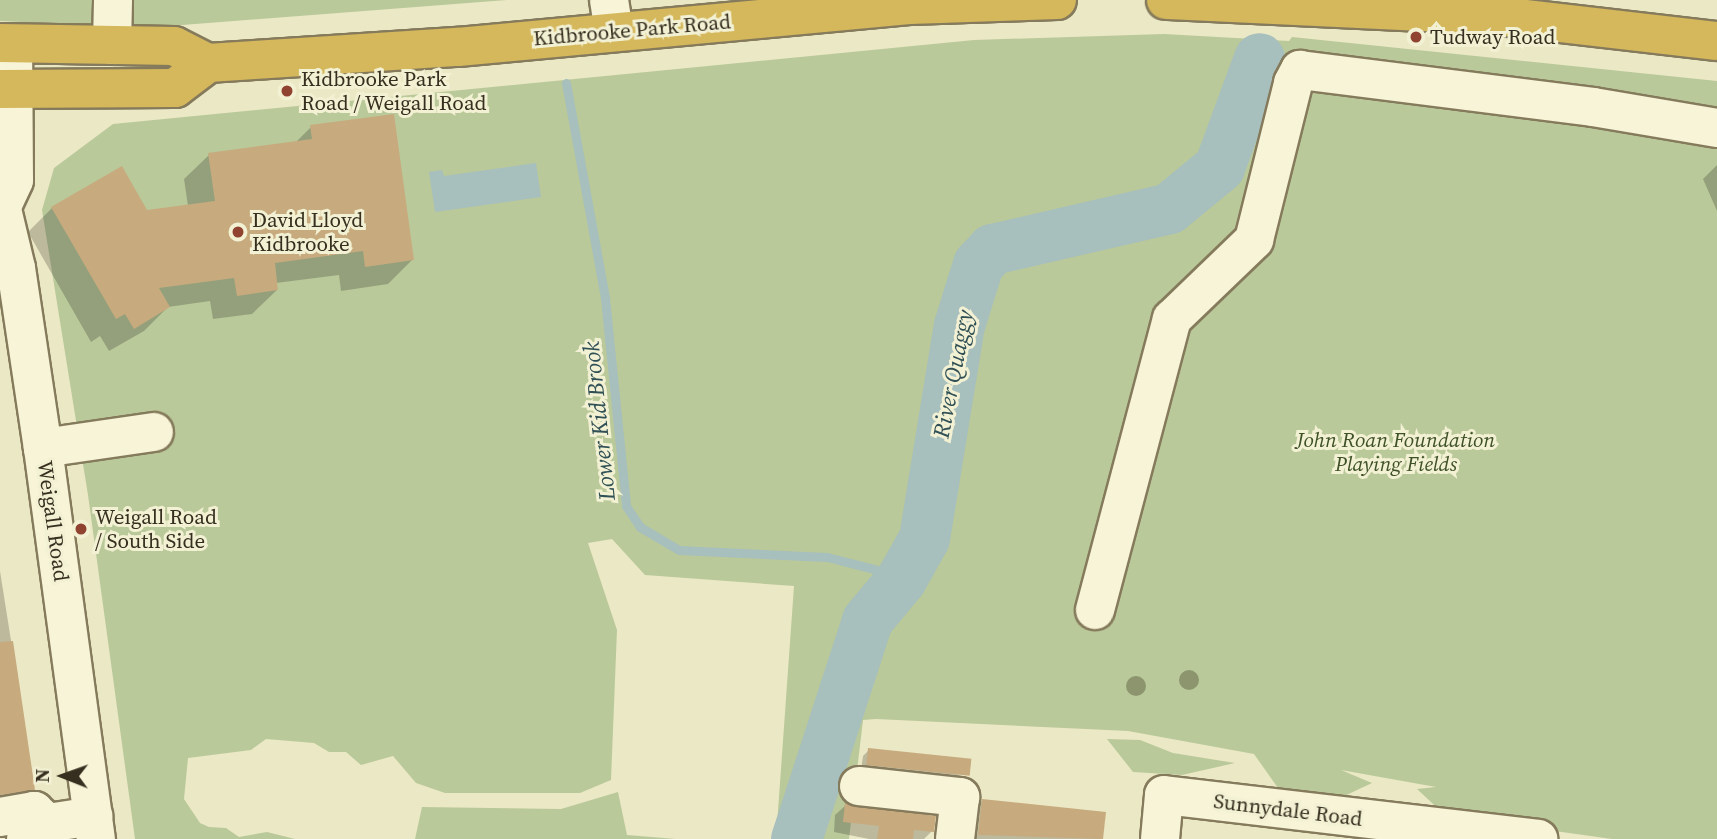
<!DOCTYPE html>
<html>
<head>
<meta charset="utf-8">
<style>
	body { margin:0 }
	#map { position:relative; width:1717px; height:839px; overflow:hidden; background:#ebe8c5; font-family:"Source Serif 4",serif }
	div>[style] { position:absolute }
	.green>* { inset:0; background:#bac99a }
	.water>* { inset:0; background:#a7bfbd }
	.shadow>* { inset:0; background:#0003 }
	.stream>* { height:9px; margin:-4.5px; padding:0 4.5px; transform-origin:4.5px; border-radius:4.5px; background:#a7bfbd }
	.river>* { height:51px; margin:-25.5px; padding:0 25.5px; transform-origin:25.5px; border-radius:25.5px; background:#a7bfbd }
	.building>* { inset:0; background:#c7ab7e; transform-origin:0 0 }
	.roads { filter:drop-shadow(2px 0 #857b5c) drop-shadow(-2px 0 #857b5c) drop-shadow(0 2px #857b5c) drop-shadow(0 -2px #857b5c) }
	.minor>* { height:38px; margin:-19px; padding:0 19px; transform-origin:19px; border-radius:19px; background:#f7f4d8 }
	.highway>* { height:38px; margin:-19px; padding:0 19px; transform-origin:19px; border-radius:19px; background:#d5b85c }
	.trees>* { width:20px; height:20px; margin:-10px; border-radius:50%; background:#8c956e }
	.dots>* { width:19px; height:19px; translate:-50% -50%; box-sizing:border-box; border:4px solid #f3f1d4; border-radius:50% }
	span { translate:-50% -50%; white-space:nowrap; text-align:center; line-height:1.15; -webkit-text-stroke:6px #f3f1d4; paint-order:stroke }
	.street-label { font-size:21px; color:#362f1f }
	.poi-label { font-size:21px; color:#362f1f }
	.left { translate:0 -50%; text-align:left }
	.park-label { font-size:21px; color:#3e5127; font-style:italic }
	.water-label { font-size:23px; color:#305055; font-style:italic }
	.north { position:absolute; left:28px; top:741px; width:70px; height:70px; -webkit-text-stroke:5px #f3f1d4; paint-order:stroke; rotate:271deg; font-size:19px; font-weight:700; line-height:28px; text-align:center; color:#362f1f }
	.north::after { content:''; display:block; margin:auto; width:24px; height:32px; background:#362f1f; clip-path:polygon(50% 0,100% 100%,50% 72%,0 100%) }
</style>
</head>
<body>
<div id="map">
	<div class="green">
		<div style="clip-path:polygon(0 0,507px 0,144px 28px,0 21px)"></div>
		<div style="clip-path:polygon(1164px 34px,1289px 41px,1292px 37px,1717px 81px,1717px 839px,1612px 839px,1446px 816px,1417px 789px,1436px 787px,1341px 770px,1372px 783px,1340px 798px,1278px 788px,1254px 754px,1128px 731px,876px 719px,863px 720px,849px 839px,776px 839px,794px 586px,645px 575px,612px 539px,588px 543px,617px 630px,611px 780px,580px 793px,445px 793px,416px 783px,393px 756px,361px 765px,346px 752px,329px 752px,314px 743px,266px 739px,251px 750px,188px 758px,184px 799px,200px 823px,209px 827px,226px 828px,239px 837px,267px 832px,295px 839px,135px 839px,88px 495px,42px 210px,54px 168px,113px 124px,974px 40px)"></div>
		<div style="clip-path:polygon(1107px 739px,1140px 740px,1173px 753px,1235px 763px,1182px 775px,1133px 772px)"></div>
		<div style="clip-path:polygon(618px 792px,627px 835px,676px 839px,415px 839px,422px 807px,561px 809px)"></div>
	</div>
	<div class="water">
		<div style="clip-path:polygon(536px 163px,541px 197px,435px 212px,429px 172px,442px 170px,444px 176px)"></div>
	</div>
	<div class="shadow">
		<div style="clip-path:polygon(311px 127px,412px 260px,388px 284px,341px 291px,339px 275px,276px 283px,277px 290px,252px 314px,213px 319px,210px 301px,168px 307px,144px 331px,109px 351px,100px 336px,91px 342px,28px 232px,52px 208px,146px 212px,188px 206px,184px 179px,209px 155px,295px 143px)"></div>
		<div style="clip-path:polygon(1717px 165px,1717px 211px,1703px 179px)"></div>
		<div style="clip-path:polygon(0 571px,34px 786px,17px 802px,0 806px)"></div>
		<div style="clip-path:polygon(869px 750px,967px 777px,961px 783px,861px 770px,863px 756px)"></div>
		<div style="clip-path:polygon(982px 801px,1104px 814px,1101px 839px,967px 839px,970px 814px)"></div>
		<div style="clip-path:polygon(846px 805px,932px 831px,924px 839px,869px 839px,834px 832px,835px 815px)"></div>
	</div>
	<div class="stream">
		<div style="left:566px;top:83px;width:219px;rotate:79.7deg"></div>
		<div style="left:605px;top:298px;width:209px;rotate:84.2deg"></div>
		<div style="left:626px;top:506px;width:25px;rotate:56deg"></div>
		<div style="left:640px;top:527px;width:45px;rotate:30.5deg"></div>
		<div style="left:679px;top:550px;width:148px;rotate:2.7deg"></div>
		<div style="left:827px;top:557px;width:49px;rotate:14.3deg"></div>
		<div style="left:874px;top:569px;width:27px;rotate:31deg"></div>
	</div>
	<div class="river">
		<div style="left:796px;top:839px;width:230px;rotate:-72deg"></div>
		<div style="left:867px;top:620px;width:53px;rotate:-50.3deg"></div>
		<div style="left:901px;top:579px;width:47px;rotate:-60.7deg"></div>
		<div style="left:924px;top:538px;width:216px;rotate:-80.7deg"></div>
		<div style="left:959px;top:325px;width:64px;rotate:-72.7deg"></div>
		<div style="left:978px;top:264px;width:21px;rotate:-47deg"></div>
		<div style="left:992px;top:249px;width:182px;rotate:-13deg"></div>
		<div style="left:1169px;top:208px;width:65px;rotate:-39.4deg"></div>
		<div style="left:1219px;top:167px;width:116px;rotate:-69.8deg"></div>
	</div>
	<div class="building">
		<div style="clip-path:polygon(394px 114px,414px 260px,365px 267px,363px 251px,275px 263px,278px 290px,237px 296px,234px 278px,159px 288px,170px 307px,134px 329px,125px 314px,116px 319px,51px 207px,122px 166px,147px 210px,215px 201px,208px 153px,312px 139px,310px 125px)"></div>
		<div style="clip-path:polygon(13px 641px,35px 790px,0 795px,0 642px)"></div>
		<div style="left:868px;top:748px;width:104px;height:17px;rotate:6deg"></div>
		<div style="clip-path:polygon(982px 799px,1106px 812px,1103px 839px,978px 835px)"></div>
		<div style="clip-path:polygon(845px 803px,936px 816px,934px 832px,914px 830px,913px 839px,877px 839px,879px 826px,843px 822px)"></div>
	</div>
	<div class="roads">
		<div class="minor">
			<div style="left:609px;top:0;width:32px;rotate:81deg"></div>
			<div style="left:112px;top:45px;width:45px;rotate:-88.7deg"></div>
			<div style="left:0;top:201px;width:69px;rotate:76.6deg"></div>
			<div style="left:16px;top:268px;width:182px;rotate:81.5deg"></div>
			<div style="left:43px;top:448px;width:395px;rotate:82.3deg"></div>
			<div style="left:3px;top:204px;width:26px;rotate:-65deg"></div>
			<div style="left:14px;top:180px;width:136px;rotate:-90.4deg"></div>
			<div style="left:43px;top:448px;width:112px;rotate:-8.2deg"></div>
			<div style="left:1095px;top:610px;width:301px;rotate:-75.2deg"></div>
			<div style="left:1172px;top:319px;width:114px;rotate:-43.9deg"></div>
			<div style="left:1254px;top:240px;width:162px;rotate:-76deg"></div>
			<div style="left:1293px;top:83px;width:15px;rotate:-62deg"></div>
			<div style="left:1300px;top:70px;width:295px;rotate:7.2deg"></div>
			<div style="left:1593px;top:107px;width:126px;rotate:9.6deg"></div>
			<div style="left:859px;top:786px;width:102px;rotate:6.2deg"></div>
			<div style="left:960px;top:797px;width:42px;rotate:96.8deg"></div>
			<div style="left:0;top:817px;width:35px;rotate:-10deg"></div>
			<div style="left:34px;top:811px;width:18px;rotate:41deg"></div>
			<div style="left:26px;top:839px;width:11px;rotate:-10deg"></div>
			<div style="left:37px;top:837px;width:18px;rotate:-52deg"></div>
			<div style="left:48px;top:823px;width:46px;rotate:-8.8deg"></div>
			<div style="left:1160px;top:839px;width:44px;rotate:-84.8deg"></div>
			<div style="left:1164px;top:795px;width:377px;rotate:6.7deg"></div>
		</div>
		<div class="highway">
			<div style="left:1166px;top:0;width:334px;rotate:2.7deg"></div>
			<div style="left:1500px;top:16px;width:218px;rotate:6.6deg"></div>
			<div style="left:0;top:43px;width:174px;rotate:1deg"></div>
			<div style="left:174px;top:46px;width:38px;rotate:27deg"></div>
			<div style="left:208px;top:63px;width:251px;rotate:-3.7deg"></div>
			<div style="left:458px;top:47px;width:453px;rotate:-5.3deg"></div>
			<div style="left:909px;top:5px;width:148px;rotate:-1.9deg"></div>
			<div style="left:0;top:89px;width:175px;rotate:-0.3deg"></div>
			<div style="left:175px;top:88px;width:41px;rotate:-37.1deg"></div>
		</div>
	</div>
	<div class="trees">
		<div style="left:1189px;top:680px"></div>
		<div style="left:1136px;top:686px"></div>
	</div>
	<div class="dots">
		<div style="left:1416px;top:37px;background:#904330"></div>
		<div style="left:287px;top:91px;background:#904330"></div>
		<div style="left:238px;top:232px;background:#904330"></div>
		<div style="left:81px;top:529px;background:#904330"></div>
	</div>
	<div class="street-label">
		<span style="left:632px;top:30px;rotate:-5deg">Kidbrooke Park Road</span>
		<span style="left:53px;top:521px;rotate:82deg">Weigall Road</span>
		<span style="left:1288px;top:810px;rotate:7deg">Sunnydale Road</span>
	</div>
	<div class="poi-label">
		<span class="left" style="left:1430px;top:37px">Tudway Road</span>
		<span class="left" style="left:301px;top:91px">Kidbrooke Park<br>Road / Weigall Road</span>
		<span class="left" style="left:252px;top:232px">David Lloyd<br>Kidbrooke</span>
		<span class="left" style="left:95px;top:529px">Weigall Road<br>/ South Side</span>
	</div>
	<div class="park-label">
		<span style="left:1396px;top:452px">John Roan Foundation<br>Playing Fields</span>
	</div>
	<div class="water-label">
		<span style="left:953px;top:374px;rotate:-79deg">River Quaggy</span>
		<span style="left:599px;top:421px;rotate:-96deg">Lower Kid Brook</span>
	</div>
	<div class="north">N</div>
</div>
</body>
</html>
